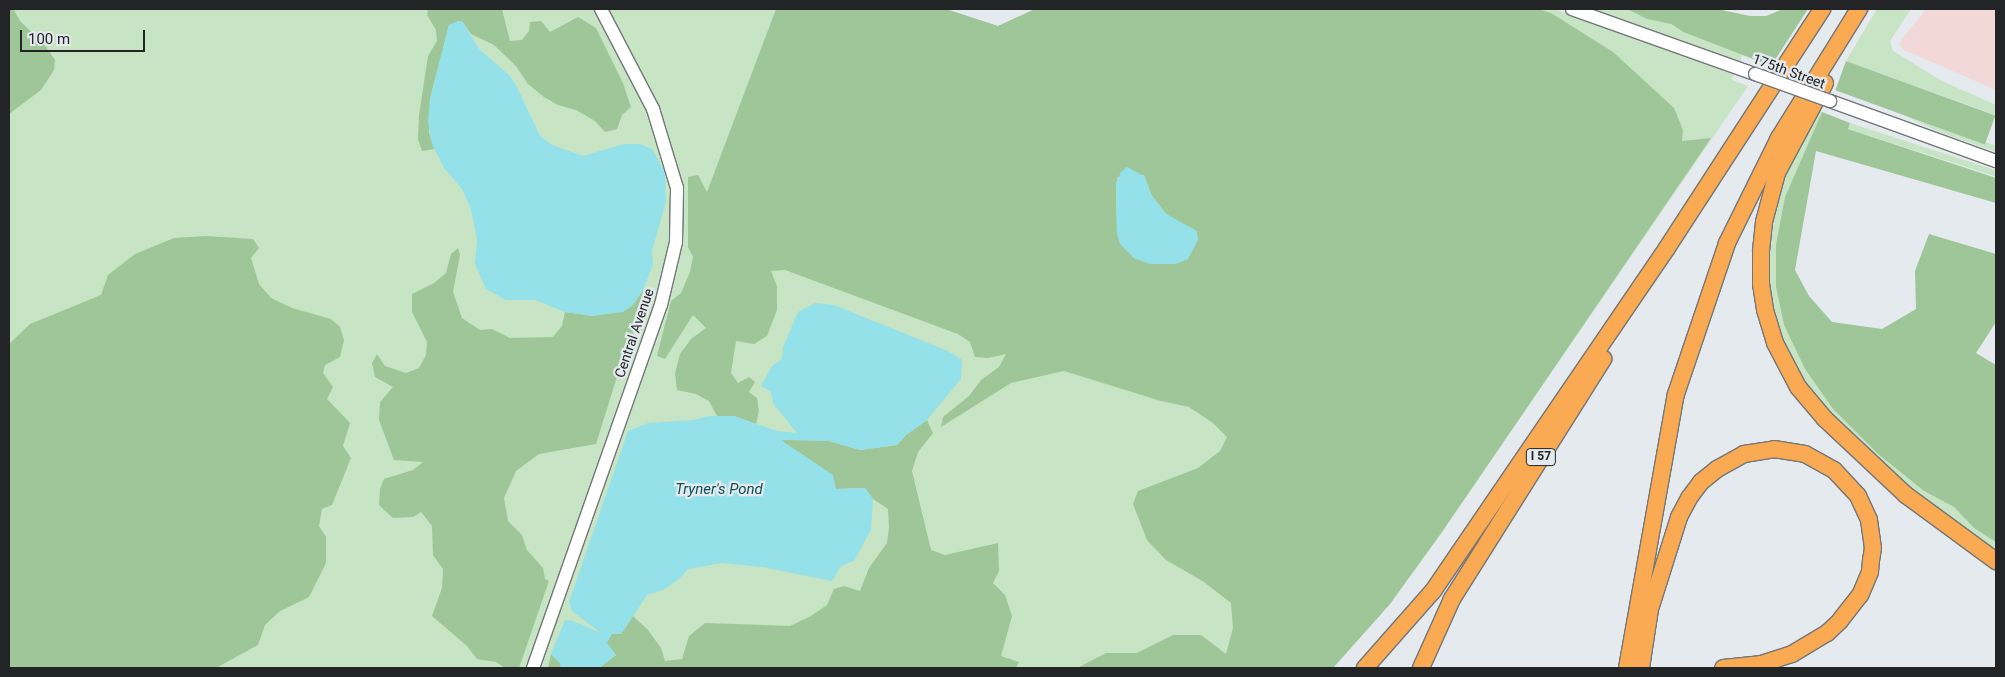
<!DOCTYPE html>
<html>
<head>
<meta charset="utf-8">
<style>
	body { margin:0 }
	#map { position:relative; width:2005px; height:677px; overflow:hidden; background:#e5eaee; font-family:Roboto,sans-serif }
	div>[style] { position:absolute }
	.industrial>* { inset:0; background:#f3d8d8 }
	.green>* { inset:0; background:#c7e4c4; transform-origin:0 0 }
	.forest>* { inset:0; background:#9ec699; transform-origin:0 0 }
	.water>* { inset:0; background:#94e1e9 }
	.roads { filter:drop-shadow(1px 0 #727679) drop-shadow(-1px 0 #727679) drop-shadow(0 1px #727679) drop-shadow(0 -1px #727679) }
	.secondary>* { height:12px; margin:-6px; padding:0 6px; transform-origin:6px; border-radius:6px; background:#fff }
	.highway>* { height:16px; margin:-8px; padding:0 8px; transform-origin:8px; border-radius:8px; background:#f9aa52 }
	.bridges { filter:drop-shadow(1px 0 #727679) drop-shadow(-1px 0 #727679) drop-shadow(0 1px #727679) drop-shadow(0 -1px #727679) }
	.secondary-bridge>* { height:12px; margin:-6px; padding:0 6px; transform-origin:6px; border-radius:6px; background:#fff }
	span { translate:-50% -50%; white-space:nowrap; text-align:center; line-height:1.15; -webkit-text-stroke:4.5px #e5eaee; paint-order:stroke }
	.shield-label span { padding:1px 4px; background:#e5eaee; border:1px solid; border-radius:4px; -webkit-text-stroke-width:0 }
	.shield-label { font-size:12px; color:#222425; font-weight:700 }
	.street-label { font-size:14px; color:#222425 }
	.water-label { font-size:15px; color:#0b5156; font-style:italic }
	.frame { position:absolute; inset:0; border:10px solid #222425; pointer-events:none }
	.scale { position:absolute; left:20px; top:30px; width:125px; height:22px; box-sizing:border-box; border:2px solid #222425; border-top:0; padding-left:6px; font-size:15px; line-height:18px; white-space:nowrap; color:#222425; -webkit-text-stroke:4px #e5eaee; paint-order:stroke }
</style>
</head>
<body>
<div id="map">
	<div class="industrial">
		<div style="clip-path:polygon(1926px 9px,1996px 9px,1996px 90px,1904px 50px,1900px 45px,1901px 40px)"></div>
	</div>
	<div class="green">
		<div style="clip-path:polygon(9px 9px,946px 9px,998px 26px,1035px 9px,1554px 9px,1733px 74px,1732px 80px,1748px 86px,1442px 532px,1390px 604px,1333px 668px,9px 668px)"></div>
		<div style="clip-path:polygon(1589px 9px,1627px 9px,1647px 19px,1663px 20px,1683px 32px,1742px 55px,1740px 63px)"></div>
		<div style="clip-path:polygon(1877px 9px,1911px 9px,1890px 41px,1893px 51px,1942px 81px,1996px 105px,1996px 115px,1846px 61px)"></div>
		<div style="clip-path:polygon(1878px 103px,1996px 146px,1996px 152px,1937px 131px)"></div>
		<div style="clip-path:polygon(1816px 110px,1822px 112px,1785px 197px,1776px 244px,1776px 287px,1784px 325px,1805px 369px,1833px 409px,1878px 454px,1924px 491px,1954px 507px,1974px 528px,1996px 542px,1996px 551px,1966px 532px,1899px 477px,1854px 438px,1817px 402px,1799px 375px,1777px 330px,1768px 290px,1767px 246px,1775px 201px,1791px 162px)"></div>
		<div style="left:1850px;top:123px;width:154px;height:6px;rotate:18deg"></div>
	</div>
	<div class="forest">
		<div style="clip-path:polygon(9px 9px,13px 9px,21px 22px,44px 44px,55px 60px,54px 70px,41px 90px,9px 114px)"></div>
		<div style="clip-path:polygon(428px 9px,502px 9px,510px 41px,522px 40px,529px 31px,530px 22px,541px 21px,550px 32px,578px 17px,596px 28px,623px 83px,631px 107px,622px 115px,617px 129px,605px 132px,595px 121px,576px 110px,558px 105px,544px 97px,528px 84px,516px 66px,494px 45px,471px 34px,462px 21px,449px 25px,430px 99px,429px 133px,435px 149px,422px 151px,418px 139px,419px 115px,428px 56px,437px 41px,436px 30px,427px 15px)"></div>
		<div style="clip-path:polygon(evenodd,776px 9px,946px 9px,998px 26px,1035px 9px,1538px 9px,1551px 13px,1613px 52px,1674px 108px,1683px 130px,1682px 141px,1711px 138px,1442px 532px,1390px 604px,1333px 668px,1077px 668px,1106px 653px,1137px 653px,1173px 635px,1201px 635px,1226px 654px,1233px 628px,1231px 603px,1204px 582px,1166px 560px,1147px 540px,1133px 504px,1138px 491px,1198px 468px,1220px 451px,1227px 437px,1213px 423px,1189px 407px,1161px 401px,1064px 371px,1011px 383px,941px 427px,943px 417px,969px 396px,981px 380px,999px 367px,1006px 354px,988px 358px,975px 357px,970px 342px,958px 334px,785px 270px,771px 271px,777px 286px,777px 310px,767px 336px,754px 344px,736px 341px,731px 373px,738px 383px,749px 377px,755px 382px,749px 392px,757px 398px,759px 411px,756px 424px,734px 416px,717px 416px,709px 401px,696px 394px,677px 390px,675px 373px,680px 354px,691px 339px,706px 328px,693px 315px,665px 359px,657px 356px,671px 301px,681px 293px,690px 272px,693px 257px,688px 247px,688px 177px,698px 175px,707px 192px,776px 9px,1144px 175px,1152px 196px,1166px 214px,1197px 232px,1140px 260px,1134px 258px,1117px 234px,1116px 184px,1118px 177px,1144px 175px)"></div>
		<div style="clip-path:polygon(1627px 9px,1717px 9px,1750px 16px,1766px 16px,1783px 9px,1808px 9px,1771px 66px,1683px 32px,1671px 24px,1647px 19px)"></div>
		<div style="left:1846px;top:61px;width:159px;height:31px;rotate:20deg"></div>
		<div style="clip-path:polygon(1822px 112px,1850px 123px,1848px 129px,1996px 178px,1996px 203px,1816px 151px,1795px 270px,1809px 296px,1832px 322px,1882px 329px,1916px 309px,1915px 271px,1929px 234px,1996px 254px,1996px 322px,1976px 353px,1996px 365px,1996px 542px,1974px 528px,1954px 507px,1924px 491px,1878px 454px,1833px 409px,1805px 369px,1784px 325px,1776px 287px,1776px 244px,1785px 197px)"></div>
		<div style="clip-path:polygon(206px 236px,253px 239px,259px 248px,251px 258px,259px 284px,271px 298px,292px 308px,331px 319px,340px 327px,344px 340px,340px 357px,325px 365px,323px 373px,333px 387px,327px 399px,350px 423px,343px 446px,351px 458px,332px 505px,322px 509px,319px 526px,326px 537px,326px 563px,309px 597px,280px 611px,265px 625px,258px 645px,216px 668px,9px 668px,9px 344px,30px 324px,101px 295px,108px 275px,135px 254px,174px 238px)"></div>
		<div style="clip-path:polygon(458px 248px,460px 255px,453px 292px,462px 318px,480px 330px,492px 329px,510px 338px,553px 337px,562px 326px,565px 312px,593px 316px,633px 305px,643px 290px,645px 308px,626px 348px,596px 444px,539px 454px,516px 471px,504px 498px,508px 521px,522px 535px,527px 550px,543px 568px,545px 579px,549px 581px,519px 668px,505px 668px,496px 662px,477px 659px,467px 646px,432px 616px,442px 588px,443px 569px,433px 555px,432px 526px,421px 512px,413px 517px,393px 518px,379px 505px,380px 489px,384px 479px,413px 470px,423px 462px,394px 460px,379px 420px,380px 402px,393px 387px,375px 377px,372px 363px,377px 354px,385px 366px,406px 373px,419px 368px,426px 355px,427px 342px,412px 312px,412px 294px,434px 283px,446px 273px,451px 254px)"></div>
		<div style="clip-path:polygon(927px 420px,933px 433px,918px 452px,912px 471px,931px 550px,945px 555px,998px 543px,999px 571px,993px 583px,1005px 595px,1012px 616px,1001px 656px,1019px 662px,1016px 668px,599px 668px,616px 655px,606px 643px,612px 633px,621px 634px,633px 616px,648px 630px,661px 648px,665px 661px,682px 659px,689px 636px,705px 623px,790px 626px,811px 616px,827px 605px,834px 589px,844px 586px,860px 591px,869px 568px,887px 543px,889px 527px,888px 509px,873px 499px,865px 488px,836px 489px,780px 439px,829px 441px,860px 450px,897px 445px,906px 435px)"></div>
		<div style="clip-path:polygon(551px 654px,561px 664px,560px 668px,548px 668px)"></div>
	</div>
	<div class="water">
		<div style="clip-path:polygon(458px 21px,462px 21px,479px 49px,509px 75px,516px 85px,540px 136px,552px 145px,583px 156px,624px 144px,640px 144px,652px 149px,665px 172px,666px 201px,652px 251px,653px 265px,643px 290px,633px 305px,623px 312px,593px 316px,565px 312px,535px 300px,506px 300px,486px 289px,475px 264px,477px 240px,471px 209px,462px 189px,444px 168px,432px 144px,428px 122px,430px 99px,449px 25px)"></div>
		<div style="clip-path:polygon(1127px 167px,1144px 176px,1152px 196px,1166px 214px,1197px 231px,1198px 240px,1188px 259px,1176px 264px,1150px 264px,1134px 258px,1120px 244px,1117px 234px,1116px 184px,1121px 172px)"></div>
		<div style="clip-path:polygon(815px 303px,834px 305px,948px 351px,962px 360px,961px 379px,927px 420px,906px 435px,897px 445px,860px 450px,829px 441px,781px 440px,833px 475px,836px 489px,865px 488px,873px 499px,871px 530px,854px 561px,841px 566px,832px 581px,762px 567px,722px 563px,688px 569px,680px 578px,665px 589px,647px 595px,621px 634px,612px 634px,607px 643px,616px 655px,599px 668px,560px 668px,561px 664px,551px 654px,565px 620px,573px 621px,601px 633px,572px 611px,569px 602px,628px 431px,648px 423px,694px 420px,709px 416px,734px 416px,777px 431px,797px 433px,773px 403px,771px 392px,761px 386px,772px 366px,782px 359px,783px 347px,798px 312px)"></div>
	</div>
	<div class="roads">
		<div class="secondary">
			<div style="left:1572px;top:9px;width:194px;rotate:19.6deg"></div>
			<div style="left:1830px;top:101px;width:177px;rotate:19.9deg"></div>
			<div style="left:533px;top:668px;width:385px;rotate:-70.6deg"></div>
			<div style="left:661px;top:305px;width:65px;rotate:-76.6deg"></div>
			<div style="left:676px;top:242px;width:54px;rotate:-88.9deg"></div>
			<div style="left:677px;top:188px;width:83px;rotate:-106.9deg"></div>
			<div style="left:653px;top:109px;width:113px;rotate:-117.5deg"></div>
		</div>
		<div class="highway">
			<div style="left:1825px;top:83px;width:102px;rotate:118.1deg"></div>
			<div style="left:1777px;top:173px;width:51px;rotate:104.9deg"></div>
			<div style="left:1764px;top:222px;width:30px;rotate:96deg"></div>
			<div style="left:1761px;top:252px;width:32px;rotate:90deg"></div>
			<div style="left:1761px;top:284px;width:26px;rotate:81deg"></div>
			<div style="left:1765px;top:310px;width:34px;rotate:73deg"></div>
			<div style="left:1775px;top:343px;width:50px;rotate:62.4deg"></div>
			<div style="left:1798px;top:387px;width:42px;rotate:49.8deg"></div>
			<div style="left:1825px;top:419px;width:111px;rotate:43.2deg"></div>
			<div style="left:1906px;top:495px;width:112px;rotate:36.3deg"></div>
			<div style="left:1651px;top:606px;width:93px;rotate:-72.5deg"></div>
			<div style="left:1679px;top:517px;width:21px;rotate:-62deg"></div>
			<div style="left:1689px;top:498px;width:20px;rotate:-53deg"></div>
			<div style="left:1701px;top:482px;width:21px;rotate:-39deg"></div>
			<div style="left:1717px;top:469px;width:31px;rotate:-29deg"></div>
			<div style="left:1744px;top:454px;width:30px;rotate:-9deg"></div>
			<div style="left:1774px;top:449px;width:31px;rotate:9deg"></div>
			<div style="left:1805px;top:454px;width:33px;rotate:29deg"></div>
			<div style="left:1834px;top:470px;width:35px;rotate:47deg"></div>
			<div style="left:1858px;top:496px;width:26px;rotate:65deg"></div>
			<div style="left:1869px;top:520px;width:28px;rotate:82deg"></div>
			<div style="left:1873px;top:548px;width:12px;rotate:99deg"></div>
			<div style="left:1871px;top:560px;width:12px;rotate:95deg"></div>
			<div style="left:1870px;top:572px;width:25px;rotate:113deg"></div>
			<div style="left:1860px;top:595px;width:33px;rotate:128deg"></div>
			<div style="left:1840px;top:621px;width:18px;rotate:137deg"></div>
			<div style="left:1827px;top:633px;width:41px;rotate:149deg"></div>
			<div style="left:1792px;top:654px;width:32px;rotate:162deg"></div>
			<div style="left:1762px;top:664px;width:39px;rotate:174deg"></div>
			<div style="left:1365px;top:668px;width:103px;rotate:-48.6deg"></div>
			<div style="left:1433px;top:591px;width:415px;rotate:-55.7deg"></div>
			<div style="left:1667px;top:248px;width:285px;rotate:-57deg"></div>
			<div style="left:1421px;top:668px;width:76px;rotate:-65.8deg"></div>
			<div style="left:1452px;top:599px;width:284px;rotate:-57.8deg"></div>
			<div style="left:1627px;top:668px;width:278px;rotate:-79.9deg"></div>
			<div style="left:1676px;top:394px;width:159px;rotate:-71.3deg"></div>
			<div style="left:1727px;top:243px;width:117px;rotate:-63.7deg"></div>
			<div style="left:1779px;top:138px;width:152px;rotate:-58.2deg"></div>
			<div style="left:1641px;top:668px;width:73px;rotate:-81.3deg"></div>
		</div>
	</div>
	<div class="bridges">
		<div class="secondary-bridge">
			<div style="left:1755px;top:74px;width:80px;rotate:19.8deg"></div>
		</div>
	</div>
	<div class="shield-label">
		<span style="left:1541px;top:457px">I 57</span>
	</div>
	<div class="street-label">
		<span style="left:1789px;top:71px;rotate:20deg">175th Street</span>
		<span style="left:634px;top:333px;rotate:-71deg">Central Avenue</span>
	</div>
	<div class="water-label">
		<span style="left:719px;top:490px">Tryner's Pond</span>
	</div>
	<div class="frame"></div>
	<div class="scale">100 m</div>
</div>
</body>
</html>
